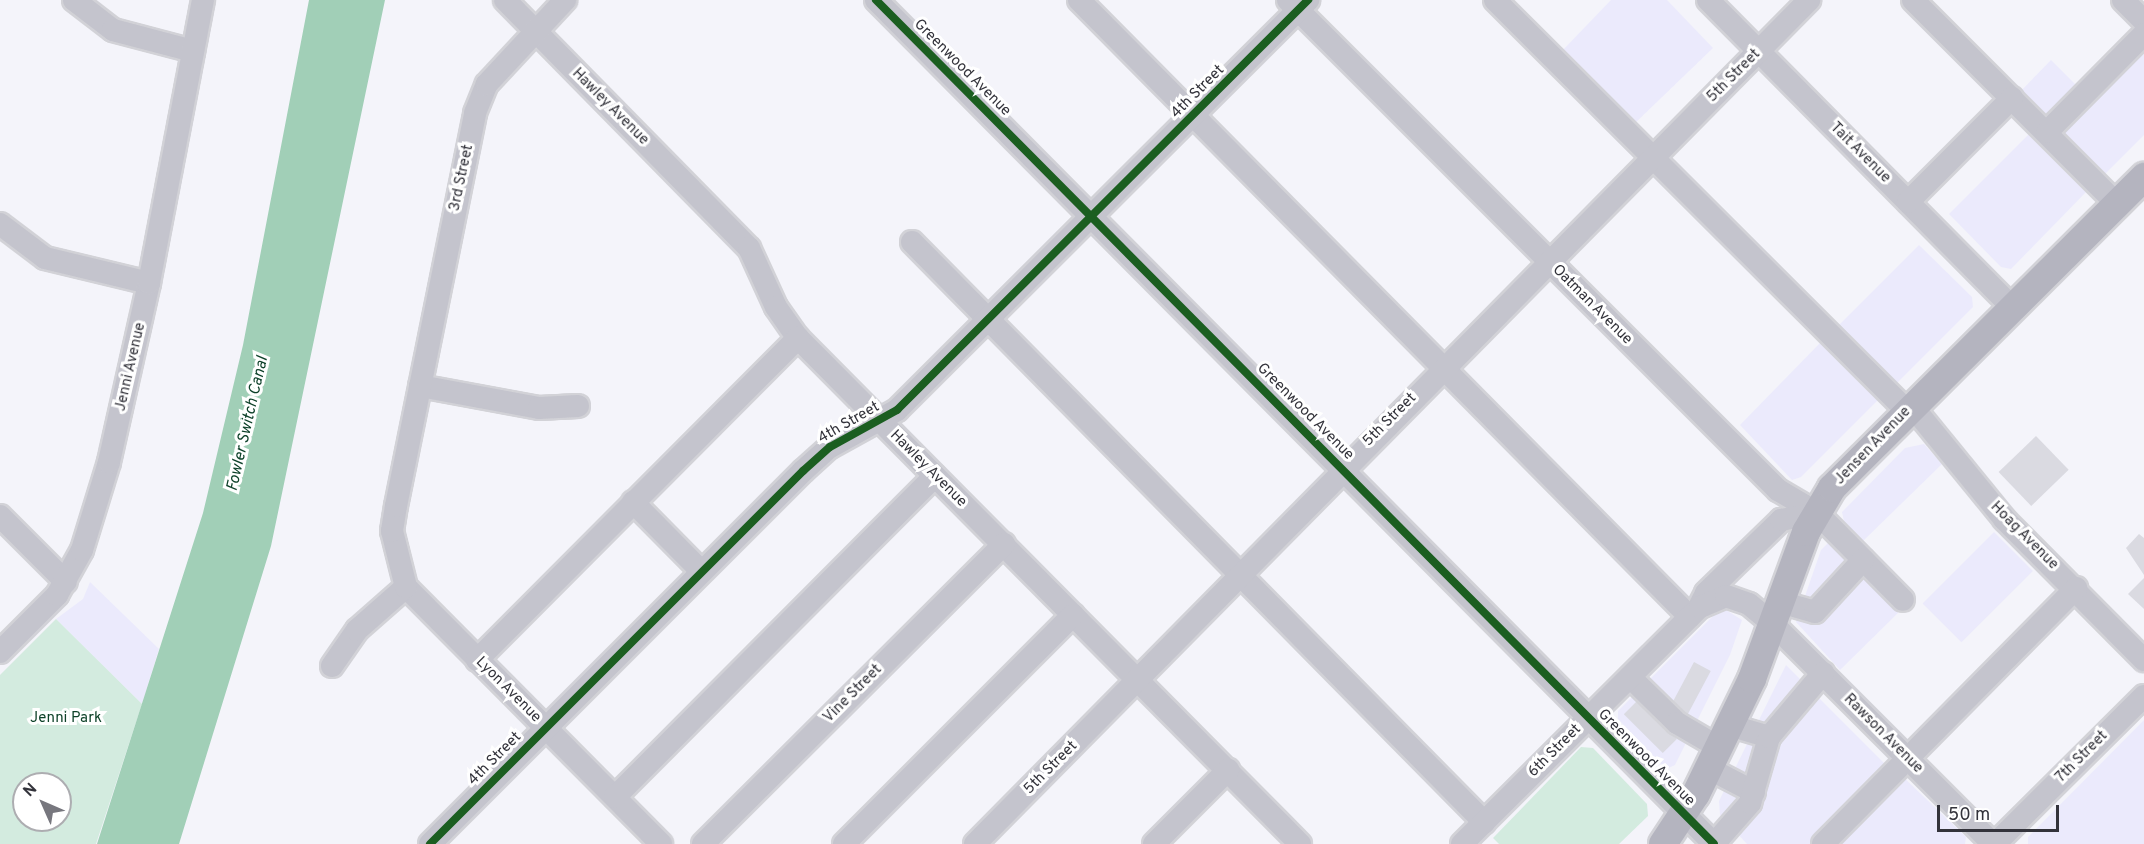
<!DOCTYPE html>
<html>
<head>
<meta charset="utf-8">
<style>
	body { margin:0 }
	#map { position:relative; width:2144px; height:844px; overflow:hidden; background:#f4f4fa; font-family:Overpass,sans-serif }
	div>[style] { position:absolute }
	.built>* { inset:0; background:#ebeafc; transform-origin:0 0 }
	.green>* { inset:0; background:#d3ebdf }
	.water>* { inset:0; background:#a1cfb7 }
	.building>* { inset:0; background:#dadae1; transform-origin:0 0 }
	.roads { filter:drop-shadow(2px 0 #d2d2d7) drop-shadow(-2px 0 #d2d2d7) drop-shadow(0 2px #d2d2d7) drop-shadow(0 -2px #d2d2d7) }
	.minor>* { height:22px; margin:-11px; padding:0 11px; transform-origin:11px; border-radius:11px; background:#c4c4cd }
	.major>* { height:28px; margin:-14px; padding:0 14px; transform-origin:14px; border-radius:14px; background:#b4b4bf }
	.cycleway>* { height:8px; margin:-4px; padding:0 4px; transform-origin:4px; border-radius:4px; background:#1b5e20 }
	span { translate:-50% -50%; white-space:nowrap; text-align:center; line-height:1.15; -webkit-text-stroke:6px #fff; paint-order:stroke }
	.street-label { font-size:15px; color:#33333b }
	.park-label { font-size:15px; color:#0d4128 }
	.water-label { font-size:16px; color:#0d4129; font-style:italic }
	.north { position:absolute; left:12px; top:772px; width:60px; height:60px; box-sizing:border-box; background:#fff; border:2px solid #adadb1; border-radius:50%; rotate:315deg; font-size:16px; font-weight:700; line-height:24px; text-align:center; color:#33333b }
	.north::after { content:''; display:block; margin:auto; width:21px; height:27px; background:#77777e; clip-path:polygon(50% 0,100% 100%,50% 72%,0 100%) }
	.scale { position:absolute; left:1937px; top:805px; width:122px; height:27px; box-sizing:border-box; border:3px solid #33333b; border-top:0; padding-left:8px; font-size:18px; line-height:21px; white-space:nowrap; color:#33333b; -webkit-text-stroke:4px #fff; paint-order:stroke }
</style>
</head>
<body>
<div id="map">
	<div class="built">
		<div style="clip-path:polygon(1611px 0,1667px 0,1713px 48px,1632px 126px,1560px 53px)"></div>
		<div style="clip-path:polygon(2129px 37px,2144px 52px,2144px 135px,2102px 177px,2018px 94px,2051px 60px,2079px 88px)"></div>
		<div style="clip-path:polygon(2033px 130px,2090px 188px,2011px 269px,2001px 267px,1949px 214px)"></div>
		<div style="clip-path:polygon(1919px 245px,1972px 297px,1973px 307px,1893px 387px,1835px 329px)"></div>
		<div style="clip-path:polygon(1824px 339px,1880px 398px,1801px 477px,1792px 480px,1740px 425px)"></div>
		<div style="clip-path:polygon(1924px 444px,1942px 464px,1861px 543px,1845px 526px,1842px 512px,1905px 448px)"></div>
		<div style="left:1994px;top:532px;width:55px;height:101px;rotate:45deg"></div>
		<div style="clip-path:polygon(1830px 541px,1902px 609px,1840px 670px,1796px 622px,1821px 550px)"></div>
		<div style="clip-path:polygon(90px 582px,159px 649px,142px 704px,56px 619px,83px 599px)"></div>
		<div style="clip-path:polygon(1726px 610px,1742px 620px,1730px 655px,1675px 765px,1666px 769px,1618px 719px,1618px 711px,1718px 611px)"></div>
		<div style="clip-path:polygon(1786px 665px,1889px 768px,1814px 844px,1747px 844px,1720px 815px,1719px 801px)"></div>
		<div style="clip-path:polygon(2144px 720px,2144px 844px,2028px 844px,2028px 837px)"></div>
		<div style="clip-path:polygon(1901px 775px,1966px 837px,1965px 844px,1831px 844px)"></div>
	</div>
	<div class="green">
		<div style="clip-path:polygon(evenodd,56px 619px,142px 704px,96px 844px,0 844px,0 675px,56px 619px,24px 784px,60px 784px,60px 820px,24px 820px,24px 784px)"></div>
		<div style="clip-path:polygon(1581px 747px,1593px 748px,1647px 804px,1648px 816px,1619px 844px,1499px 844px,1493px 838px)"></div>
	</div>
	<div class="water">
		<div style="clip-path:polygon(309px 0,385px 0,271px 546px,179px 844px,97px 844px,203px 513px,243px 345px)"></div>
	</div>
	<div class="building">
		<div style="left:2036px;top:436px;width:47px;height:52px;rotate:46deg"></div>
		<div style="clip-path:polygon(2139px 534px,2144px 538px,2144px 575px,2126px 548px)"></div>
		<div style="clip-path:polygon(2144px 578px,2144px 609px,2128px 594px)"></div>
		<div style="left:1694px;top:662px;width:19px;height:53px;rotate:28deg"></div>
		<div style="left:1638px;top:700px;width:55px;height:20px;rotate:45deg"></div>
	</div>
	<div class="roads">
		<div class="minor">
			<div style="left:74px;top:0;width:49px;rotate:37.6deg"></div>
			<div style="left:113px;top:30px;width:83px;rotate:14.7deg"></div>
			<div style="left:505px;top:0;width:348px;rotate:45.5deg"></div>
			<div style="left:749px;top:248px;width:65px;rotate:65.4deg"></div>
			<div style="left:776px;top:307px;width:38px;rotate:55deg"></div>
			<div style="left:798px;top:338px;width:713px;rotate:45.23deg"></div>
			<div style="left:876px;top:0;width:1189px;rotate:45.2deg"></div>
			<div style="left:1079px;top:0;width:868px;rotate:45.28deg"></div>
			<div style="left:1288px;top:0;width:693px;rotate:45deg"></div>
			<div style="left:1778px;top:490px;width:45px;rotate:30.5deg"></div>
			<div style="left:1817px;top:513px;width:122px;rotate:45.3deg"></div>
			<div style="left:1495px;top:0;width:582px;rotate:44.93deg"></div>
			<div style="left:1708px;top:0;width:432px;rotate:45.3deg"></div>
			<div style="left:1913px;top:0;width:287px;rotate:45deg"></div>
			<div style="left:2123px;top:0;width:30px;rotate:45deg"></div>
			<div style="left:2047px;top:132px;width:138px;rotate:-45.3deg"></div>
			<div style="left:1908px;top:202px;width:147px;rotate:-45deg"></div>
			<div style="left:0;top:224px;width:56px;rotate:37.1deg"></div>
			<div style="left:45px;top:258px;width:107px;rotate:13.5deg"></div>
			<div style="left:912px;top:242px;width:815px;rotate:45.4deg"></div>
			<div style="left:420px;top:386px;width:121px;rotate:10.5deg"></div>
			<div style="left:539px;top:408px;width:39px;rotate:-3deg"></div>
			<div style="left:1912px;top:406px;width:146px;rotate:50.8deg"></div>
			<div style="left:2004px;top:519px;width:199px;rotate:45.2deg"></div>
			<div style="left:633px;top:502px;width:97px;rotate:45.4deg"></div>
			<div style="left:0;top:516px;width:93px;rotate:45deg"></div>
			<div style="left:406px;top:587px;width:362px;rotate:45.2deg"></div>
			<div style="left:1780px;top:602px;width:36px;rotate:16deg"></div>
			<div style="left:1815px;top:612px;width:71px;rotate:-47.3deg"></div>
			<div style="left:1700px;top:605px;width:13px;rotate:-63deg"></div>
			<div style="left:1706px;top:593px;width:105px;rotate:-44.2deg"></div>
			<div style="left:1781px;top:520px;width:37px;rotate:-11deg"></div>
			<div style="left:0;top:652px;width:81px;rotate:-45deg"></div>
			<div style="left:57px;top:595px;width:51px;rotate:-60.9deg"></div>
			<div style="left:82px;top:550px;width:92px;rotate:-72.9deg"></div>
			<div style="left:109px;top:462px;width:183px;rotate:-77.4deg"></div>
			<div style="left:149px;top:283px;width:288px;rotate:-79.2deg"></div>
			<div style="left:477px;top:660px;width:455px;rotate:-45.1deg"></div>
			<div style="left:332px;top:666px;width:44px;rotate:-55.2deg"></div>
			<div style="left:357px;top:630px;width:65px;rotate:-41.3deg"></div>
			<div style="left:406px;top:587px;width:58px;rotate:-104deg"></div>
			<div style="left:392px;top:531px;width:25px;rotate:-81deg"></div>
			<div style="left:396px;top:506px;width:401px;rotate:-78.6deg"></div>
			<div style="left:475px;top:113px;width:31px;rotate:-68deg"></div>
			<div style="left:487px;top:84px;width:115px;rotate:-47.1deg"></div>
			<div style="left:1630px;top:677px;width:66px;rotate:44.4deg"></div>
			<div style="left:1677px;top:723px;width:48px;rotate:30.3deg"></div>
			<div style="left:1729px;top:725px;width:42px;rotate:16.7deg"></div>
			<div style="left:1708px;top:768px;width:52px;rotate:27.6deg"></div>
			<div style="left:615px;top:797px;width:453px;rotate:-45.1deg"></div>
			<div style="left:430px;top:844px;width:528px;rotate:-45deg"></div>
			<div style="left:803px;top:471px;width:36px;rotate:-42deg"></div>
			<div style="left:830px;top:447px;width:77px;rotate:-28.9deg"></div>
			<div style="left:897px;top:410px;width:581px;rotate:-44.93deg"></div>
			<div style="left:703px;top:844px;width:425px;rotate:-44.9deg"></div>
			<div style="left:844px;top:844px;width:324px;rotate:-45deg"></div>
			<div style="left:975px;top:844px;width:1187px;rotate:-45.34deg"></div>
			<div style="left:1154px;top:844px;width:105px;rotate:-45deg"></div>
			<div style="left:1462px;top:844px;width:336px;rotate:-44.9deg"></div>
			<div style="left:1700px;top:607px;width:28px;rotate:-23deg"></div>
			<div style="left:1726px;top:596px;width:24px;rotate:19deg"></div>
			<div style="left:1749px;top:604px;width:30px;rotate:40deg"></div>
			<div style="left:1772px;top:623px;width:313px;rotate:45deg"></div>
			<div style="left:1714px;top:844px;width:55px;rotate:-48.7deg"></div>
			<div style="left:1750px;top:803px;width:69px;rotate:-73.9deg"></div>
			<div style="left:1769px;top:737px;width:84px;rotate:-49.8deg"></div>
			<div style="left:1823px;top:844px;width:360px;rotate:-45.3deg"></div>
			<div style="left:1995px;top:844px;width:210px;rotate:-44.8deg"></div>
		</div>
		<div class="major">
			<div style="left:1663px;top:844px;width:60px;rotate:-56.6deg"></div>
			<div style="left:1696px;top:794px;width:128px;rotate:-64deg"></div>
			<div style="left:1752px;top:679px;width:157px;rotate:-69.8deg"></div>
			<div style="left:1806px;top:532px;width:51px;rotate:-59.4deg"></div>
			<div style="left:1832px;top:488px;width:441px;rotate:-44.9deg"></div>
		</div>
	</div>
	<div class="cycleway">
		<div style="left:876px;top:0;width:1189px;rotate:45.2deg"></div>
		<div style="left:430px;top:844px;width:528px;rotate:-45deg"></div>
		<div style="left:803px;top:471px;width:36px;rotate:-42deg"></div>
		<div style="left:830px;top:447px;width:77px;rotate:-28.9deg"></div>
		<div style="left:897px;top:410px;width:581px;rotate:-44.93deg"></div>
	</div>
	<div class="street-label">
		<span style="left:962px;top:68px;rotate:45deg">Greenwood Avenue</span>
		<span style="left:1734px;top:76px;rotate:-45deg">5th Street</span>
		<span style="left:1198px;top:92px;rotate:-45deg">4th Street</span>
		<span style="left:610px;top:107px;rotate:45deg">Hawley Avenue</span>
		<span style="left:1860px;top:153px;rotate:45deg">Tait Avenue</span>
		<span style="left:462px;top:178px;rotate:-78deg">3rd Street</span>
		<span style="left:1592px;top:305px;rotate:45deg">Oatman Avenue</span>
		<span style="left:131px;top:367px;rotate:-77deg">Jenni Avenue</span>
		<span style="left:1305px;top:412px;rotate:45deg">Greenwood Avenue</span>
		<span style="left:1390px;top:420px;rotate:-45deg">5th Street</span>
		<span style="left:849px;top:423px;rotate:-30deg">4th Street</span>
		<span style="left:1873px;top:446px;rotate:-46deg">Jensen Avenue</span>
		<span style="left:928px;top:469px;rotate:45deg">Hawley Avenue</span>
		<span style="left:2024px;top:536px;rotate:45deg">Hoag Avenue</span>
		<span style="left:508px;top:690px;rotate:45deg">Lyon Avenue</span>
		<span style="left:853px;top:694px;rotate:-45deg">Vine Street</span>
		<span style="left:1883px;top:734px;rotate:45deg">Rawson Avenue</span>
		<span style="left:1555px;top:751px;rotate:-45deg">6th Street</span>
		<span style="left:2082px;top:757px;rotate:-45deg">7th Street</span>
		<span style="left:1646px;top:758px;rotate:45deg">Greenwood Avenue</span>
		<span style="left:495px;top:759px;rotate:-45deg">4th Street</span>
		<span style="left:1051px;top:768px;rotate:-45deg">5th Street</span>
	</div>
	<div class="park-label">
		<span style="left:66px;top:719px">Jenni Park</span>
	</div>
	<div class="water-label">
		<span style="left:248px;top:424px;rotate:-77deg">Fowler Switch Canal</span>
	</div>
	<div class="north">N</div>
	<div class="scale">50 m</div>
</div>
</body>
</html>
